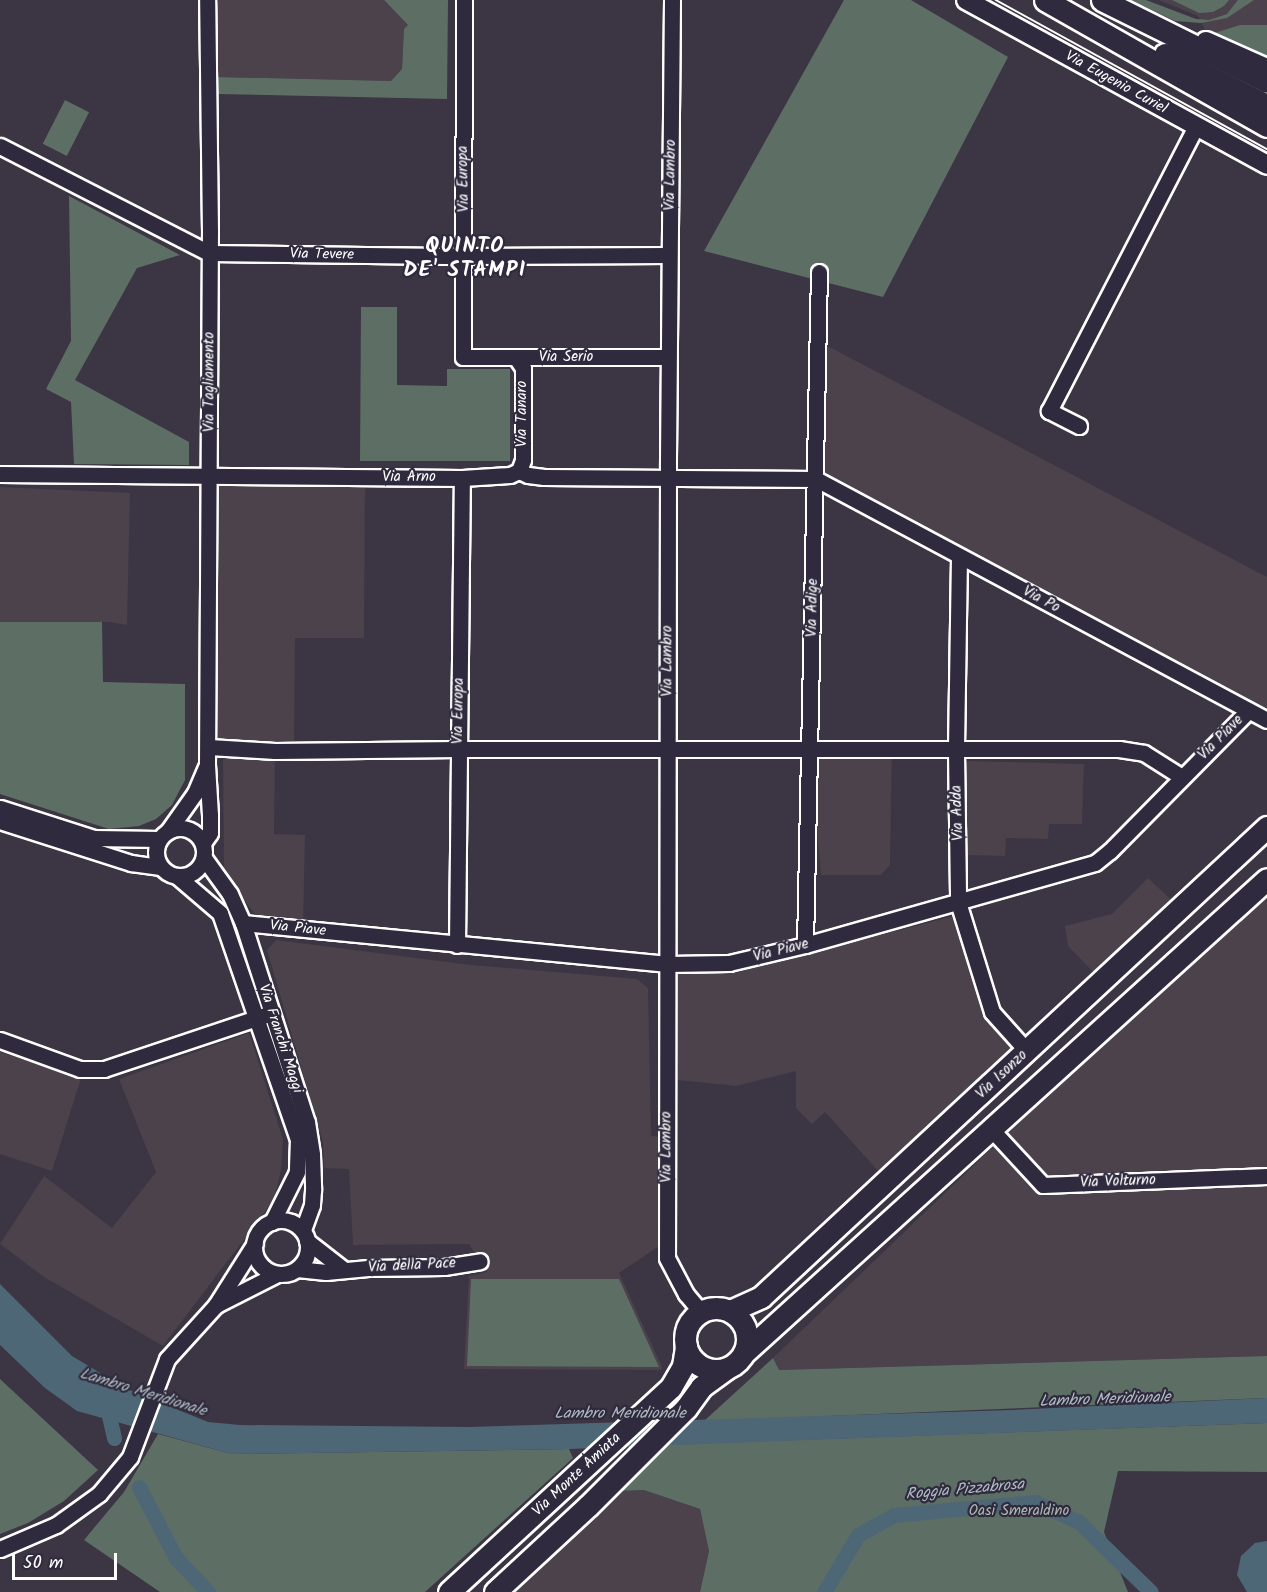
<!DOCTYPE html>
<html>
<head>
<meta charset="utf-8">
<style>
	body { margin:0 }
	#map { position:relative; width:1267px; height:1592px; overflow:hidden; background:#3c3543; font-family:Kalam,sans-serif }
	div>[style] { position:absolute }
	.built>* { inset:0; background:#4b424b }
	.green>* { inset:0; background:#5d6e65; transform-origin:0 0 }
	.water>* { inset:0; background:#4e6777 }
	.canal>* { height:15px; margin:-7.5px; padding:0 7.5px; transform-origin:7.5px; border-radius:7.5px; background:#4e6777 }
	.roads { filter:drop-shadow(2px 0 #fff) drop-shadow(-2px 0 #fff) drop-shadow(0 2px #fff) drop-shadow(0 -2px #fff) }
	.minor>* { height:15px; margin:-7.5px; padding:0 7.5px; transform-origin:7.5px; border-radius:7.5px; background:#2f2a3d }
	.minor>.ring { margin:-7.5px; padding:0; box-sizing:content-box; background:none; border:15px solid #2f2a3d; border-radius:50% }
	.tertiary>* { height:18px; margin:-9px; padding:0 9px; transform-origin:9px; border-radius:9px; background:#2f2a3d }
	.secondary>* { height:21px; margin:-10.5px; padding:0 10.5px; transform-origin:10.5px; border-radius:10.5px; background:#2f2a3d }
	.secondary>.ring { margin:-10.5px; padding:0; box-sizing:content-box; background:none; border:21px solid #2f2a3d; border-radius:50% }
	.tram>* { height:1.5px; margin:-0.75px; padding:0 0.75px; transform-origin:0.75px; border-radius:0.75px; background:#fff }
	span { translate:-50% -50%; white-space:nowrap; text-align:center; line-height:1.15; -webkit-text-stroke:4.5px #2f2a3d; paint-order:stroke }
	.street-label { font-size:15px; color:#fff }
	.park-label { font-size:15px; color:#aeb6b2 }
	.water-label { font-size:16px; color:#afbbc2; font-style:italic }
	.district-label { font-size:21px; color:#fff; font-weight:700; letter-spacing:1.5px }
	.scale { position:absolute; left:12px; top:1553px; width:105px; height:27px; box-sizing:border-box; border:3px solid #fff; border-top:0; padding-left:8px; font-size:18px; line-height:21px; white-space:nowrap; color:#fff; -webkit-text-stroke:4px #2f2a3d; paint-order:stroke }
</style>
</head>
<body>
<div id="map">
	<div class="built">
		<div style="clip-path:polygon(215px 0,384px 0,408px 25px,404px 29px,402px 69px,391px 81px,216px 77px)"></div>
		<div style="clip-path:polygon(1159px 0,1267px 0,1267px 59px,1207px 34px,1198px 16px)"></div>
		<div style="clip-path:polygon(818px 341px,1267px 577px,1267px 720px,816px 479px)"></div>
		<div style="clip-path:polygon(210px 478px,365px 478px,364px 638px,295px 638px,294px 751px,209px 747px)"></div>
		<div style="clip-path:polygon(0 487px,130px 493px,127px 625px,109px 622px,0 622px)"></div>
		<div style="clip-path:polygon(810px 749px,892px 750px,890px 865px,881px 875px,821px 875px)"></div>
		<div style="clip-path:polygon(275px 758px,274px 834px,305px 835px,303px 926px,257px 917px,224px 873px,223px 759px)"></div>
		<div style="clip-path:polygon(966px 761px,1084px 764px,1082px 824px,1049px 824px,1048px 839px,1006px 838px,1005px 856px,966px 855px)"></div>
		<div style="clip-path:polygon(1148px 878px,1180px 908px,1102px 981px,1068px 946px,1065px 926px,1112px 914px)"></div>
		<div style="clip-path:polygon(1267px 884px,1267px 1356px,778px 1370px,773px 1358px)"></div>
		<div style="clip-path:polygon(954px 916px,983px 1013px,1012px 1049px,880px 1173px,825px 1112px,812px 1124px,796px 1108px,796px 1071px,736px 1086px,678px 1080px,675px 974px,735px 973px)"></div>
		<div style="clip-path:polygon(276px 940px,471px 965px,637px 979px,648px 988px,651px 1136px,664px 1137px,662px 1244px,619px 1273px,662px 1367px,661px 1370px,464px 1369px,469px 1276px,487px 1272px,469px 1244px,353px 1245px,349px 1169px,324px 1168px,323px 1142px,267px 950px)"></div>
		<div style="clip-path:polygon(249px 1033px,283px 1139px,281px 1170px,274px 1200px,163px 1346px,44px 1277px,0 1244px,44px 1176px,112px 1228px,156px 1172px,119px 1079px)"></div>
		<div style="clip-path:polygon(0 1052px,81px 1078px,52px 1171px,0 1154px)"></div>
		<div style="clip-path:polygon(644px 1490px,700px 1509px,709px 1551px,700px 1592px,511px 1592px,619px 1491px)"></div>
	</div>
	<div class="green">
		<div style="clip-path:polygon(384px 0,448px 0,447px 99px,216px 94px,216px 77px,391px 81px,402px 69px,404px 29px,408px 25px)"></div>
		<div style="clip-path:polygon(844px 0,911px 0,1008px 57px,883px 297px,704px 251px)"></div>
		<div style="clip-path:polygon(1131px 0,1146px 0,1196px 19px,1209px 20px,1227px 14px,1238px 0,1254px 0,1227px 18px,1201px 23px,1175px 21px)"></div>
		<div style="clip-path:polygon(1172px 0,1229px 0,1224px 6px,1213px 12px,1199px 13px)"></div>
		<div style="clip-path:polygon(1240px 25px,1267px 25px,1267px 60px,1208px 35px)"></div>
		<div style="left:65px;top:100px;width:27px;height:49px;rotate:27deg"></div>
		<div style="clip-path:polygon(69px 196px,180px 255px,137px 268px,75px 380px,189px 442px,189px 465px,74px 464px,71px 402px,46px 389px,71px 341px)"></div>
		<div style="clip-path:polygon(361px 307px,397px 307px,397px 385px,447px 386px,447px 369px,510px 369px,510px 461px,360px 461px)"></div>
		<div style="clip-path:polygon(0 622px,102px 622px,103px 682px,185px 684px,185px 780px,172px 805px,156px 819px,139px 826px,109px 829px,0 794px)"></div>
		<div style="clip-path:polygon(471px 1279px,619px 1279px,659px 1367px,467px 1366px)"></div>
		<div style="clip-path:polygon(1267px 1356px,1267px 1398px,704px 1421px,773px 1358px,779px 1370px)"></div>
		<div style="clip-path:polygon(0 1379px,98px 1470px,64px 1501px,28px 1523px,0 1534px)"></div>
		<div style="clip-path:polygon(1267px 1423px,1267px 1472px,1118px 1471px,1104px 1532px,1128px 1592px,700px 1592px,709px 1551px,700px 1509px,644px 1490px,619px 1491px,661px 1445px)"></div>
		<div style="clip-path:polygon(158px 1434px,232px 1454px,569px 1449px,573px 1458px,425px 1592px,160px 1592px,84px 1540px,124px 1492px)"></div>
	</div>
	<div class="water">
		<div style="clip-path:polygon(0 1284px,72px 1356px,127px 1389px,208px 1422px,240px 1425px,469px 1427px,1013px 1410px,1267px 1398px,1267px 1423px,569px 1449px,232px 1454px,77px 1411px,45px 1388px,0 1345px)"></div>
		<div style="clip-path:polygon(1267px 1541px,1267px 1592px,1247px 1592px,1237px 1575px,1241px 1556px,1255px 1543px)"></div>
	</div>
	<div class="canal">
		<div style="left:106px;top:1403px;width:36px;rotate:77deg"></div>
		<div style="left:139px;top:1487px;width:80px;rotate:62.5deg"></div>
		<div style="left:176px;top:1558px;width:47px;rotate:46.7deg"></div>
		<div style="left:824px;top:1592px;width:66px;rotate:-59.2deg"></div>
		<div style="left:858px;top:1535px;width:41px;rotate:-29.1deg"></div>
		<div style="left:894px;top:1515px;width:142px;rotate:-5.3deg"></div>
		<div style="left:1035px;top:1502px;width:48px;rotate:24.4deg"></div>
		<div style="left:1079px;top:1522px;width:100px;rotate:44.2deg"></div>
	</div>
	<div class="roads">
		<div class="minor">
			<div style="left:464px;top:0;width:357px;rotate:90.2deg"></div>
			<div style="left:463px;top:357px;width:205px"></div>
			<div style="left:672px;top:0;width:467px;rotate:90.5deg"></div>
			<div style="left:668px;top:467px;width:791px;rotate:90.07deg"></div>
			<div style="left:667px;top:1258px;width:41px;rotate:62.2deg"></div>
			<div style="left:686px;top:1294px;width:23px;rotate:50deg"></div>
			<div style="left:0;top:146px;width:235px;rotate:27.1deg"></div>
			<div style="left:209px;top:253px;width:256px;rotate:0.7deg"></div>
			<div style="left:465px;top:256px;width:204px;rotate:-0.3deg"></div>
			<div style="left:517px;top:359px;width:11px;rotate:56deg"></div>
			<div style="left:523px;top:368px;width:92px;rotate:90deg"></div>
			<div style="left:523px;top:460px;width:12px;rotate:110deg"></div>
			<div style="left:1079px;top:426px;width:34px;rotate:-153deg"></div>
			<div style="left:1049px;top:411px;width:321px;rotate:-62.7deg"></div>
			<div style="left:519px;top:471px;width:10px;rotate:24deg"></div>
			<div style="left:528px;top:475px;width:16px;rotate:7deg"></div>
			<div style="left:544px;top:477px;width:272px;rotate:0.4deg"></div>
			<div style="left:816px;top:479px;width:511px;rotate:28.12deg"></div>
			<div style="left:0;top:474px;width:462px;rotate:0.5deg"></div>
			<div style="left:462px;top:478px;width:48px;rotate:-3.6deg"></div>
			<div style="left:510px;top:475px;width:10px;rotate:-24deg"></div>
			<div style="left:959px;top:557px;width:194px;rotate:90.9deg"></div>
			<div style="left:956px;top:751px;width:151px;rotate:89.2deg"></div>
			<div style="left:958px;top:902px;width:115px;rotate:72.8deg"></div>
			<div style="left:992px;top:1012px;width:52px;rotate:48.1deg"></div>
			<div style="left:209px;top:747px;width:66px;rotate:3.5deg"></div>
			<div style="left:275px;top:751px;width:184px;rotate:-0.6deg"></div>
			<div style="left:459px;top:749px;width:660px"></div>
			<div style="left:1119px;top:749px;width:25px;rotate:9deg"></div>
			<div style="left:1144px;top:753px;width:45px;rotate:32.3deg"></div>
			<div style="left:0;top:808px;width:99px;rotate:17.7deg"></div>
			<div style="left:94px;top:838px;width:65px;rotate:0.9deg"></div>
			<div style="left:0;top:821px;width:138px;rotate:17.8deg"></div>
			<div style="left:131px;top:863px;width:28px;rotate:8deg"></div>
			<div class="ring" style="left:156px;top:828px;width:33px;height:33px"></div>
			<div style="left:168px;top:831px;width:47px;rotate:-54.6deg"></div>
			<div style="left:195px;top:793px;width:28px;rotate:-67deg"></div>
			<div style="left:203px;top:843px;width:12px;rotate:-55deg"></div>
			<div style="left:210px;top:833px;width:18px;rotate:-90deg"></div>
			<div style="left:210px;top:815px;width:51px;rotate:-93.4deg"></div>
			<div style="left:207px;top:764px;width:532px;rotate:-89.68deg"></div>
			<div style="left:210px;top:232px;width:232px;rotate:-90.7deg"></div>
			<div style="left:204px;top:858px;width:44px;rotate:54.2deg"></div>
			<div style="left:230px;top:894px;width:32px;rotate:66deg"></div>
			<div style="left:243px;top:923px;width:209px;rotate:72.2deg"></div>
			<div style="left:307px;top:1122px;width:33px;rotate:81deg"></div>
			<div style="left:312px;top:1155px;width:35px;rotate:88deg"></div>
			<div style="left:313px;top:1190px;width:15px;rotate:94deg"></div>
			<div style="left:312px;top:1205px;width:27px;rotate:110deg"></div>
			<div style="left:178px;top:877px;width:55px;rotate:40.6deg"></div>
			<div style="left:220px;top:913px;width:239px;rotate:71deg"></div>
			<div style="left:298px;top:1139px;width:33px;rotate:92deg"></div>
			<div style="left:297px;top:1172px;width:56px;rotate:116.6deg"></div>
			<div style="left:243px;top:923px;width:427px;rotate:5.5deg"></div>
			<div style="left:668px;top:964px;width:61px;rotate:-0.9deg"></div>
			<div style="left:729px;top:963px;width:78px;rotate:-13.3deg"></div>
			<div style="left:805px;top:945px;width:301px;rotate:-15.8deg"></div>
			<div style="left:1095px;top:863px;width:19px;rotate:-39deg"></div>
			<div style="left:1110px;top:851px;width:197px;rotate:-45.4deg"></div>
			<div style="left:457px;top:945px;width:467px;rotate:-89.4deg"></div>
			<div style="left:805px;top:945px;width:673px;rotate:-88.81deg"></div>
			<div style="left:0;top:1040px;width:85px;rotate:19.9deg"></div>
			<div style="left:80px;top:1069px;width:24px"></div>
			<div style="left:104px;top:1069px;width:170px;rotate:-18.5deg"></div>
			<div style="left:992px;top:1130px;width:75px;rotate:47.2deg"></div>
			<div style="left:1043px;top:1185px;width:224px;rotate:-2.3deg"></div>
			<div class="ring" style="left:254px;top:1220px;width:39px;height:39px"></div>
			<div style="left:307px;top:1241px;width:46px;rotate:37.9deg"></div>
			<div style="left:297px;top:1269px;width:29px;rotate:6deg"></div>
			<div style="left:326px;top:1272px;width:42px;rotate:-5.4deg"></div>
			<div style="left:368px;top:1268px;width:76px;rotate:-0.8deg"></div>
			<div style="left:444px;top:1267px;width:36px;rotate:-9deg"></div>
			<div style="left:216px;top:1305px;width:68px;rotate:-26.9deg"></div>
			<div style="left:0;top:1549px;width:61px;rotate:-23.2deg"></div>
			<div style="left:56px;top:1525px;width:53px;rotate:-35.8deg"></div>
			<div style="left:99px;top:1494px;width:48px;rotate:-50deg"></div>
			<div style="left:130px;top:1457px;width:105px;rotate:-69.3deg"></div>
			<div style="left:167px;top:1359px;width:73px;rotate:-47.8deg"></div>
			<div style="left:216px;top:1305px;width:73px;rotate:-57.8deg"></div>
		</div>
		<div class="tertiary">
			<div style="left:966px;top:0;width:343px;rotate:28.7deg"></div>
			<div style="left:1206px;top:41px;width:67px;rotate:23.9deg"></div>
		</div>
		<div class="secondary">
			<div style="left:1045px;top:0;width:255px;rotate:29.6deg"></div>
			<div style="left:1102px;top:0;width:184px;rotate:26.4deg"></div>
			<div style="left:1165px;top:54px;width:114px;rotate:26.6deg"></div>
			<div class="ring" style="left:685px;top:1308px;width:41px;height:41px"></div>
			<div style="left:730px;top:1311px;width:34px;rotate:-24deg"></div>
			<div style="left:761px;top:1297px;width:691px;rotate:-42.89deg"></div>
			<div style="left:745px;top:1352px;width:704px;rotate:-42.18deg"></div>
			<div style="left:449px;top:1592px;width:302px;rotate:-42.7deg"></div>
			<div style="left:671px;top:1387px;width:24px;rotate:-60deg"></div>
			<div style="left:683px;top:1366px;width:20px;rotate:-81deg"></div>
			<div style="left:495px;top:1592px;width:127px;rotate:-42.8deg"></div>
			<div style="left:588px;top:1506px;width:139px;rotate:-45deg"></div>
			<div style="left:686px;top:1408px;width:26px;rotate:-54deg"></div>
			<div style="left:701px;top:1387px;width:31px;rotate:-36deg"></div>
		</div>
	</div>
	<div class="tram">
		<div style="left:996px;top:0;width:309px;rotate:28.8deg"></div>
	</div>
	<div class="street-label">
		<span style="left:1116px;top:83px;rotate:29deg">Via Eugenio Curiel</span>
		<span style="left:671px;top:175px;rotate:-89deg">Via Lambro</span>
		<span style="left:464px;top:179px;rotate:-91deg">Via Europa</span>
		<span style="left:322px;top:255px;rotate:1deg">Via Tevere</span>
		<span style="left:566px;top:358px">Via Serio</span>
		<span style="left:210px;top:382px;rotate:-90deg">Via Tagliamento</span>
		<span style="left:523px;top:414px;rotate:-90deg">Via Tanaro</span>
		<span style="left:409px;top:478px">Via Arno</span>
		<span style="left:1041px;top:600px;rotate:28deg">Via Po</span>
		<span style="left:813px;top:608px;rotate:-89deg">Via Adige</span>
		<span style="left:668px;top:661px;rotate:-90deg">Via Lambro</span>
		<span style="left:459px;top:711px;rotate:-89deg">Via Europa</span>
		<span style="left:1221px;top:738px;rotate:-45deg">Via Piave</span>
		<span style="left:958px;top:813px;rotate:-92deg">Via Adda</span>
		<span style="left:298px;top:929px;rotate:6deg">Via Piave</span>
		<span style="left:781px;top:951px;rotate:-14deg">Via Piave</span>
		<span style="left:280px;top:1039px;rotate:72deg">Via Franchi Maggi</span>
		<span style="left:1002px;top:1075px;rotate:-43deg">Via Isonzo</span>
		<span style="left:667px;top:1147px;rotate:-90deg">Via Lambro</span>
		<span style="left:1118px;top:1182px;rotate:-2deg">Via Volturno</span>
		<span style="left:412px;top:1266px;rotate:-3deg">Via della Pace</span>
		<span style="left:577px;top:1475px;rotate:-43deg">Via Monte Amiata</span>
	</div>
	<div class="park-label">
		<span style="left:1019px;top:1512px">Oasi Smeraldino</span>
	</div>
	<div class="water-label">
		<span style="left:143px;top:1393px;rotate:17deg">Lambro Meridionale</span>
		<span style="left:1105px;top:1400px;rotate:-2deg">Lambro Meridionale</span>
		<span style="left:620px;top:1414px">Lambro Meridionale</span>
		<span style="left:965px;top:1490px;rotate:-5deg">Roggia Pizzabrosa</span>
	</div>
	<div class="district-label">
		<span style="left:465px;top:259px">QUINTO<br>DE' STAMPI</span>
	</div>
	<div class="scale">50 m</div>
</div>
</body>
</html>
